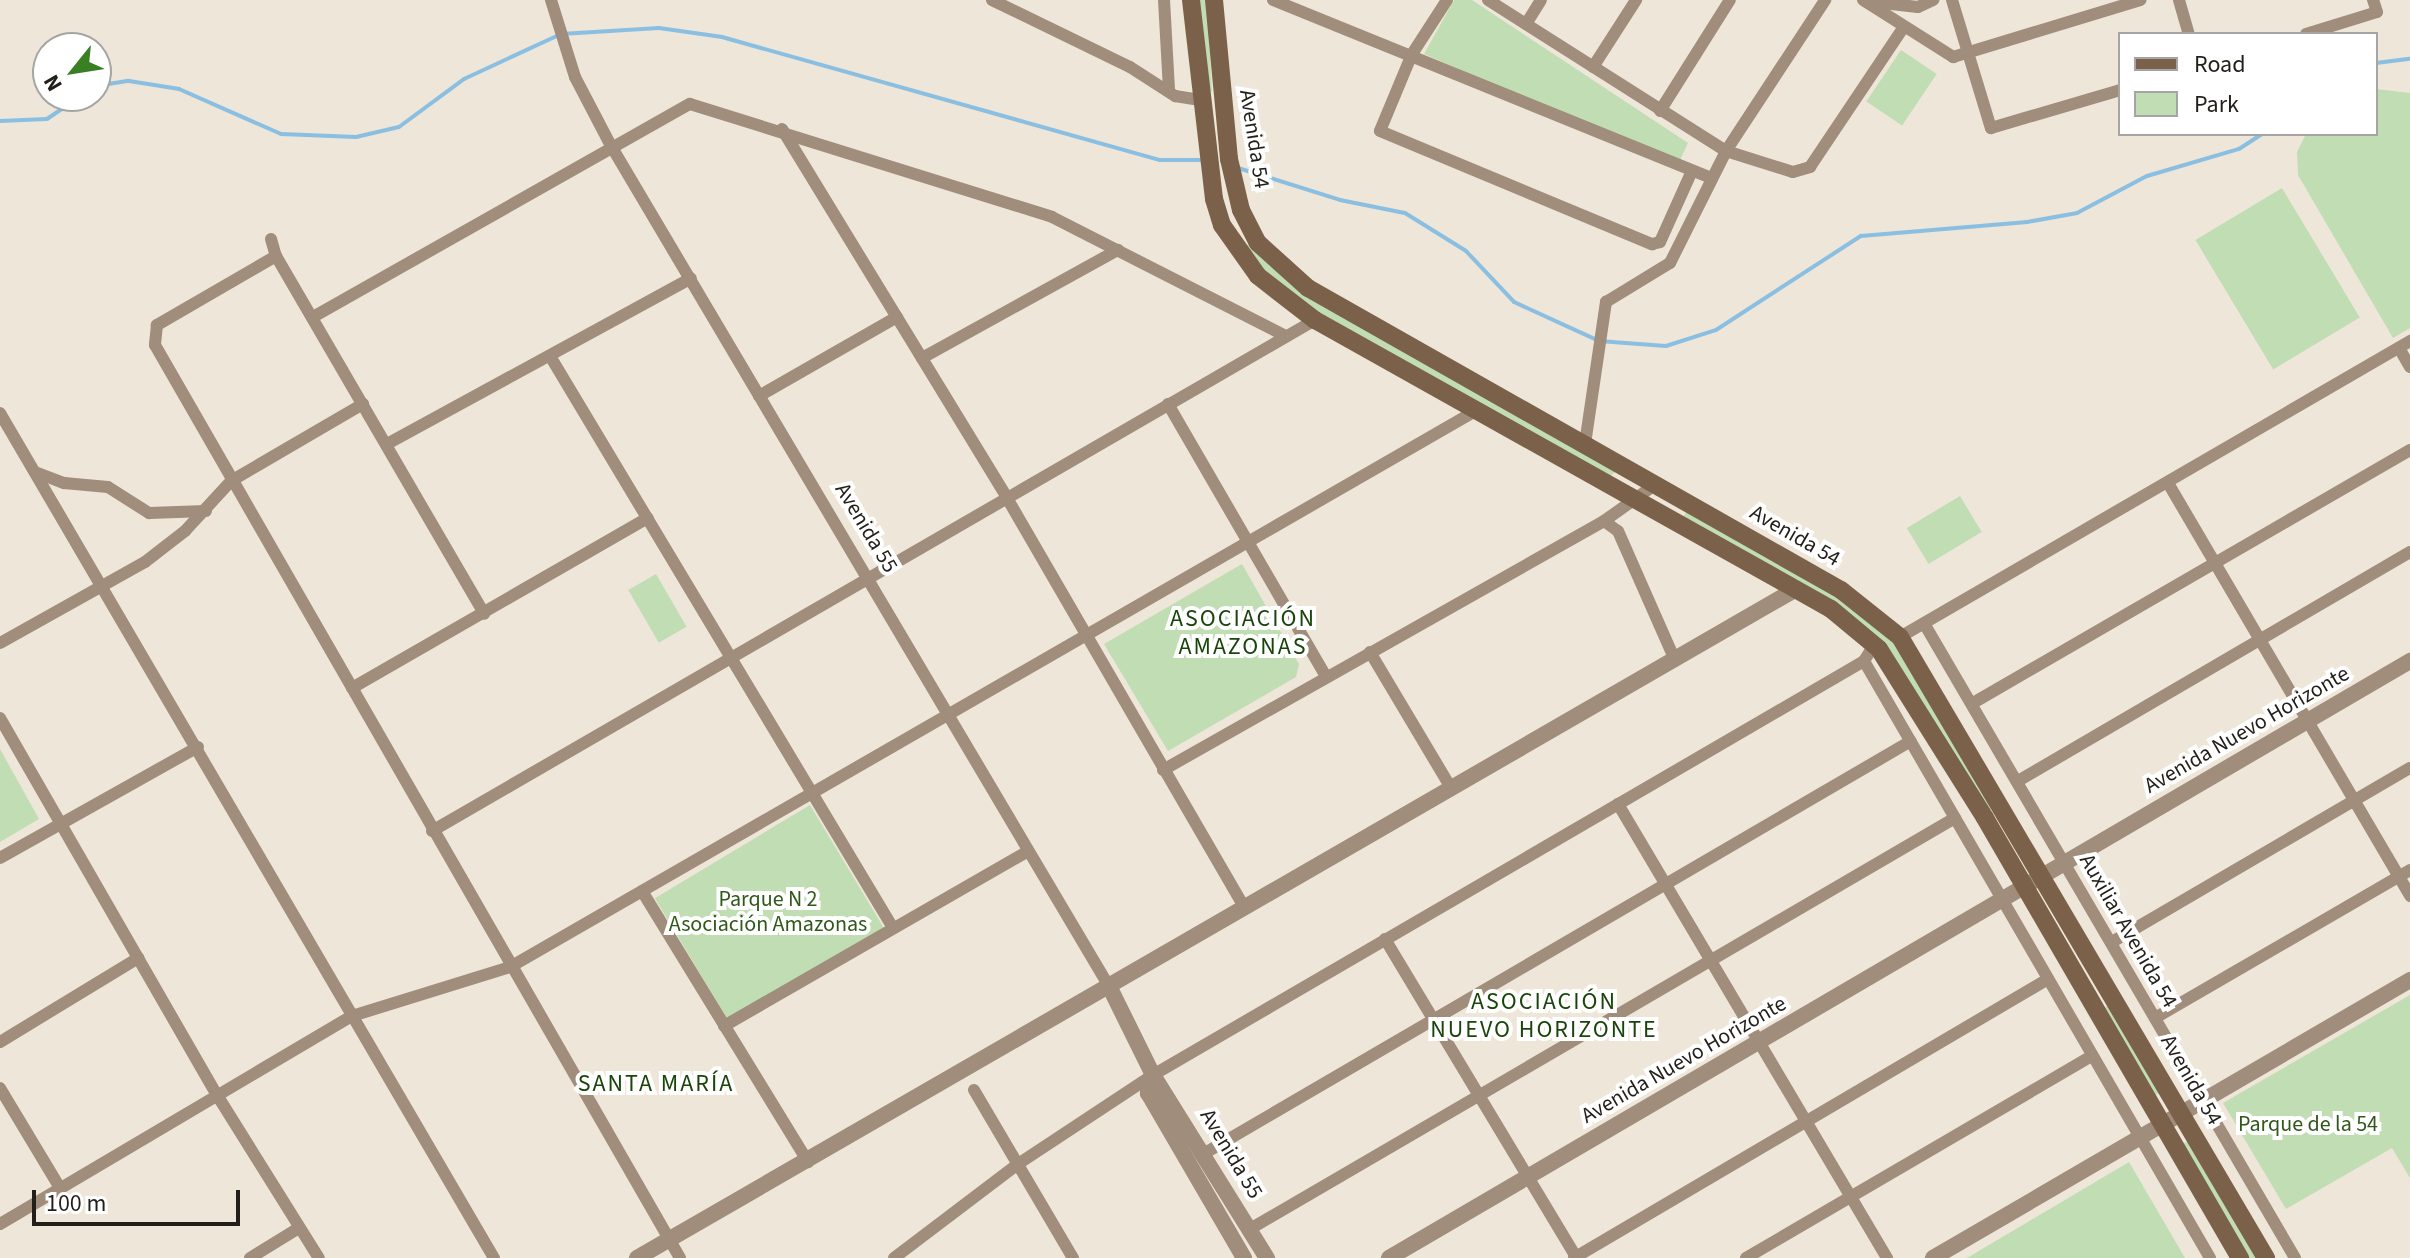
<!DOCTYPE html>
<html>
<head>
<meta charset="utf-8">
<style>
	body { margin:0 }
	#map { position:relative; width:2410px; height:1258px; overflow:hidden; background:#eee6d8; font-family:"Source Sans 3",sans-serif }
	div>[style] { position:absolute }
	.green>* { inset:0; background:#c1ddb4; transform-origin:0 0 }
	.stream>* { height:4px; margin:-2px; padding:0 2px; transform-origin:2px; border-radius:2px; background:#8bbfe1 }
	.minor>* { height:12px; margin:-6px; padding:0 6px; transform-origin:6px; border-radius:6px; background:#a08d7c }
	.tertiary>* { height:16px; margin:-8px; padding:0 8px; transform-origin:8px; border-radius:8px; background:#a08d7c }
	.secondary>* { height:18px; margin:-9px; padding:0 9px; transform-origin:9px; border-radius:9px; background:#7c614a }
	span { translate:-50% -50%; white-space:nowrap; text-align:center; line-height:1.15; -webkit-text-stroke:8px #fff; paint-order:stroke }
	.street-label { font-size:22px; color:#221f1a }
	.park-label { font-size:22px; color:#2f5819 }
	.neighbourhood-label { font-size:24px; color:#19450a; letter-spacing:2px }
	.legend { position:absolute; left:2118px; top:32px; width:260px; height:104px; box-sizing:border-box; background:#fff; border:2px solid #a7a5a3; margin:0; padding:10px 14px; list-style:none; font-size:24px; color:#221f1a }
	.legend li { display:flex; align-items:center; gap:16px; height:40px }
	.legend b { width:40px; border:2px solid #a7a5a3 }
	.north { position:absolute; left:32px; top:32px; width:80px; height:80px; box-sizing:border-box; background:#fff; border:2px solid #a7a5a3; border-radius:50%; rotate:240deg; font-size:22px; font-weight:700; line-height:32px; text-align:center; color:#221f1a }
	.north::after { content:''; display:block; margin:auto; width:28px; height:36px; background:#397f24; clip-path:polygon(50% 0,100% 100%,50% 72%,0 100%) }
	.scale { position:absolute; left:32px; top:1190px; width:208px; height:36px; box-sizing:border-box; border:4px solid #221f1a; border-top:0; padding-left:10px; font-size:24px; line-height:28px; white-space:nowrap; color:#221f1a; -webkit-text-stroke:6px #fff; paint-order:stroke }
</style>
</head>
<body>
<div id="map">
	<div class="green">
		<div style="clip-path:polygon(1198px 0,1207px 0,1212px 91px,1209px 91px)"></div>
		<div style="clip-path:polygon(1454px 0,1472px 0,1688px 143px,1678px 164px,1424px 54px)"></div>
		<div style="left:1901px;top:50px;width:43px;height:62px;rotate:34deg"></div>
		<div style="clip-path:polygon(2376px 89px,2410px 93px,2410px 328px,2393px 338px,2298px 175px,2297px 152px,2306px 134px,2376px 134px)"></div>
		<div style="left:2282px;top:188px;width:151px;height:101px;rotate:59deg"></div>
		<div style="clip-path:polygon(1249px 243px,1303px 295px,1617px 471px,1610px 476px,1299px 301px,1263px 271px,1246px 246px)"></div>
		<div style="left:1960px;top:496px;width:42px;height:62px;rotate:59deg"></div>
		<div style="clip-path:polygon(1687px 511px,1841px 598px,1889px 636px,1995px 807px,1987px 811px,1883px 644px,1683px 517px)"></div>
		<div style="clip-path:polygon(1242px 564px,1299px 664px,1296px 677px,1168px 751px,1104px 644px)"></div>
		<div style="left:656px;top:574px;width:61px;height:32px;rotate:60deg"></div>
		<div style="clip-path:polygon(0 749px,39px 819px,0 842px)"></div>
		<div style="left:810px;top:805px;width:144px;height:181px;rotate:59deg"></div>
		<div style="clip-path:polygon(2410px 995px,2410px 1178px,2392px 1148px,2286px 1209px,2223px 1103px)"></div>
		<div style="left:2111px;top:1004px;width:101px;height:9px;rotate:59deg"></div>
		<div style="left:2190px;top:1140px;width:136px;height:9px;rotate:60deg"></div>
		<div style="clip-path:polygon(2129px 1162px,2185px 1258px,1967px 1258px)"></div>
	</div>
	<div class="stream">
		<div style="left:2376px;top:63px;width:34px;rotate:-7deg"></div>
		<div style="left:96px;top:86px;width:33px;rotate:-9deg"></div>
		<div style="left:129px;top:81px;width:51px;rotate:9.1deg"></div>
		<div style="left:179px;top:89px;width:111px;rotate:23.8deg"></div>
		<div style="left:281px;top:134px;width:75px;rotate:2.3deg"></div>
		<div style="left:356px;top:137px;width:44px;rotate:-13.1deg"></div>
		<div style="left:399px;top:127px;width:81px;rotate:-36.4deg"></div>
		<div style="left:464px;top:79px;width:107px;rotate:-24.9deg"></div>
		<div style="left:561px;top:34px;width:98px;rotate:-3.5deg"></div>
		<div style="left:659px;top:28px;width:64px;rotate:8.1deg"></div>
		<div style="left:722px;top:37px;width:455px;rotate:15.7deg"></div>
		<div style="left:1160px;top:160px;width:44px"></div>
		<div style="left:0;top:121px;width:47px;rotate:-2.4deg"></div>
		<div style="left:47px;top:119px;width:41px;rotate:-34.1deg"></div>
		<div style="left:1235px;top:167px;width:110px;rotate:17.4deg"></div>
		<div style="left:1340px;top:200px;width:66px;rotate:11.3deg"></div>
		<div style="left:1405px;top:213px;width:72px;rotate:31.9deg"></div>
		<div style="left:1466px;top:251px;width:70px;rotate:46.7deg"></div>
		<div style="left:1514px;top:302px;width:94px;rotate:24.6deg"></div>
		<div style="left:1599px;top:341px;width:67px;rotate:4.3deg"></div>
		<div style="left:1666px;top:346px;width:52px;rotate:-17.7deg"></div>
		<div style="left:1716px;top:330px;width:173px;rotate:-33deg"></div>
		<div style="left:1861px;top:236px;width:167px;rotate:-4.8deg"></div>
		<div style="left:2027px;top:222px;width:51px;rotate:-10.2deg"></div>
		<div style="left:2077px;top:213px;width:79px;rotate:-27.9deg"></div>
		<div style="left:2147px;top:176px;width:96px;rotate:-16.4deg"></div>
		<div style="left:2239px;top:149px;width:27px;rotate:-33deg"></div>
	</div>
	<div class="minor">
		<div style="left:551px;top:0;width:81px;rotate:72.7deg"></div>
		<div style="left:575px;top:77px;width:76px;rotate:62.4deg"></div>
		<div style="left:610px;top:144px;width:981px;rotate:59.36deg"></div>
		<div style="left:992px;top:0;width:153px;rotate:25.9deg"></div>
		<div style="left:1130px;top:67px;width:54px;rotate:32.8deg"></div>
		<div style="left:1175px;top:96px;width:24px;rotate:9deg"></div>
		<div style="left:1164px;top:0;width:90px;rotate:86.8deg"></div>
		<div style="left:1273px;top:0;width:474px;rotate:22.1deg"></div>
		<div style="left:1447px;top:0;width:64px;rotate:122.9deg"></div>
		<div style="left:1412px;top:54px;width:83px;rotate:112.6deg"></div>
		<div style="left:1380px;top:131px;width:295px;rotate:22.6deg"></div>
		<div style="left:1652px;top:244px;width:8px;rotate:-14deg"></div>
		<div style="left:1660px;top:242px;width:76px;rotate:-65.8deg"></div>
		<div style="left:1488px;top:0;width:282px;rotate:32.4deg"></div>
		<div style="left:1726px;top:151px;width:70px;rotate:17.4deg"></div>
		<div style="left:1793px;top:172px;width:18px;rotate:-16deg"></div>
		<div style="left:1810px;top:167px;width:167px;rotate:-56.2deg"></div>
		<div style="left:1863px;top:0;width:107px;rotate:32.3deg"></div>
		<div style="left:1953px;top:57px;width:196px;rotate:-16.9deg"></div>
		<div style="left:1952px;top:0;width:134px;rotate:73.1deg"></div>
		<div style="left:1991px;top:128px;width:134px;rotate:-16.4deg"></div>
		<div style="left:2179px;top:0;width:35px;rotate:74deg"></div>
		<div style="left:1865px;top:1px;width:53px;rotate:6.5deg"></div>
		<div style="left:1918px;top:7px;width:17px;rotate:-25deg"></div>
		<div style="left:1526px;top:24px;width:28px;rotate:-58deg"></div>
		<div style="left:2306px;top:34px;width:74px;rotate:-17.2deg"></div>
		<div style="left:2377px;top:12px;width:13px;rotate:-108deg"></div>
		<div style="left:1593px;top:67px;width:80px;rotate:-57.3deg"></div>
		<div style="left:1660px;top:111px;width:131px;rotate:-57.8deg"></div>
		<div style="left:782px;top:129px;width:432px;rotate:58.6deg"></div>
		<div style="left:1007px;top:498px;width:474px;rotate:59.9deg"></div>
		<div style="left:271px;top:239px;width:18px;rotate:74deg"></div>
		<div style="left:276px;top:256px;width:414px;rotate:59.8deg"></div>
		<div style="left:276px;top:256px;width:138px;rotate:149.9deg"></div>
		<div style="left:157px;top:325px;width:20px;rotate:96deg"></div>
		<div style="left:155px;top:345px;width:1053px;rotate:60.1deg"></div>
		<div style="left:313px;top:317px;width:433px;rotate:-29.5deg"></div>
		<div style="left:690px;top:104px;width:379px;rotate:17.3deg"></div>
		<div style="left:1052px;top:217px;width:263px;rotate:27deg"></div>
		<div style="left:2399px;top:348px;width:22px;rotate:60deg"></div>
		<div style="left:550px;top:356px;width:667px;rotate:59.05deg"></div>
		<div style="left:922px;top:358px;width:224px;rotate:-28.9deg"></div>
		<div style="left:759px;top:396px;width:159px;rotate:-29.8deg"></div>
		<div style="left:1168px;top:404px;width:315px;rotate:59.9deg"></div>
		<div style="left:0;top:413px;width:979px;rotate:59.69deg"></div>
		<div style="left:387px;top:444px;width:346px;rotate:-28.6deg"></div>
		<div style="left:1585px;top:444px;width:144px;rotate:-81.6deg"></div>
		<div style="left:1606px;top:302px;width:75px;rotate:-31.4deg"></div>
		<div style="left:1670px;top:263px;width:125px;rotate:-63.4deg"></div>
		<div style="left:1726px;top:151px;width:181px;rotate:-56.7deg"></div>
		<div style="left:35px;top:472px;width:31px;rotate:21deg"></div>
		<div style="left:64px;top:483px;width:44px;rotate:5.2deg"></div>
		<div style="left:108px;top:487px;width:49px;rotate:32.4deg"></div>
		<div style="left:149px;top:513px;width:57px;rotate:-2deg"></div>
		<div style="left:2168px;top:483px;width:479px;rotate:59.6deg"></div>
		<div style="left:1604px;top:521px;width:17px;rotate:36deg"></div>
		<div style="left:1618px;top:531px;width:139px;rotate:66.2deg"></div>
		<div style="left:1925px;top:625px;width:733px;rotate:59.69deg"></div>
		<div style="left:1900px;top:637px;width:590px;rotate:-30.13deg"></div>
		<div style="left:0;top:643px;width:166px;rotate:-29.2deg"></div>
		<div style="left:145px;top:562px;width:51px;rotate:-37.8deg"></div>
		<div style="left:185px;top:531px;width:68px;rotate:-47.4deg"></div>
		<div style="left:231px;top:481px;width:153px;rotate:-30.3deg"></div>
		<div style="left:1370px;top:652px;width:158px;rotate:59.2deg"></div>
		<div style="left:1864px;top:661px;width:690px;rotate:59.9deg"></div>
		<div style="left:352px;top:688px;width:341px;rotate:-29.9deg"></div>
		<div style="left:1973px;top:703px;width:505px;rotate:-30.07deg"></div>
		<div style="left:0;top:718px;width:435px;rotate:60.1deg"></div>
		<div style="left:217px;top:1095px;width:192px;rotate:58deg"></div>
		<div style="left:1163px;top:770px;width:506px;rotate:-29.45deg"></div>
		<div style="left:1604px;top:521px;width:64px;rotate:-35.4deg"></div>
		<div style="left:2018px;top:781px;width:454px;rotate:-30.3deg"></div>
		<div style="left:1618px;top:804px;width:528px;rotate:59.35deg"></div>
		<div style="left:432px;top:831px;width:1020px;rotate:-30.06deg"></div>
		<div style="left:0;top:858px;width:227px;rotate:-29.3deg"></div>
		<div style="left:642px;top:891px;width:318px;rotate:58.5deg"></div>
		<div style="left:1385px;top:939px;width:372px;rotate:59deg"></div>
		<div style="left:2112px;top:942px;width:345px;rotate:-30.3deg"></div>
		<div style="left:2155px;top:1018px;width:295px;rotate:-30.1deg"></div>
		<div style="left:724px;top:1026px;width:349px;rotate:-29.9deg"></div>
		<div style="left:0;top:1042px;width:162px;rotate:-31.3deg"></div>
		<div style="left:0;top:1088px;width:117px;rotate:59deg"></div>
		<div style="left:974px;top:1090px;width:195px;rotate:59.5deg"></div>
		<div style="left:1205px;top:1153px;width:817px;rotate:-30.27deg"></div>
		<div style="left:0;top:1224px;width:409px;rotate:-30.6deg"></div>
		<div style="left:352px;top:1016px;width:165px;rotate:-17.2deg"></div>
		<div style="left:510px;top:967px;width:1116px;rotate:-29.94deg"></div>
		<div style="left:1250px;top:1229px;width:816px;rotate:-30.24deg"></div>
		<div style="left:250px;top:1258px;width:57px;rotate:-31.5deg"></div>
		<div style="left:894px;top:1258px;width:156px;rotate:-37.2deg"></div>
		<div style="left:1018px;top:1164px;width:162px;rotate:-33.4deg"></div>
		<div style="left:1153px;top:1075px;width:823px;rotate:-30.21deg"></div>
		<div style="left:1864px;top:661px;width:19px;rotate:-58deg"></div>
		<div style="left:1574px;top:1258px;width:550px;rotate:-30.48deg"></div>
		<div style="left:1746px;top:1258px;width:401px;rotate:-30.3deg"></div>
	</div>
	<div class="tertiary">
		<div style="left:1110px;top:988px;width:97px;rotate:63.7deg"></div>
		<div style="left:1153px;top:1075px;width:216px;rotate:58.1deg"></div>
		<div style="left:1153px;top:1075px;width:19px;rotate:106deg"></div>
		<div style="left:1148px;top:1093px;width:191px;rotate:59.8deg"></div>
		<div style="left:637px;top:1258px;width:1338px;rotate:-29.99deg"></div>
		<div style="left:1389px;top:1258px;width:1183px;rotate:-30.32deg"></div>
		<div style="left:1933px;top:1258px;width:552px;rotate:-30.23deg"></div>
	</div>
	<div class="secondary">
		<div style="left:1191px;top:0;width:200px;rotate:83.4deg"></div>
		<div style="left:1214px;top:199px;width:27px;rotate:73deg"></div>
		<div style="left:1222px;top:225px;width:62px;rotate:54.8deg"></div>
		<div style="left:1258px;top:276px;width:72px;rotate:37.7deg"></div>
		<div style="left:1315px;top:320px;width:591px;rotate:29.25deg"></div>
		<div style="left:1831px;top:609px;width:62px;rotate:39.8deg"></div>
		<div style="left:1879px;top:649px;width:199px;rotate:57.9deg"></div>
		<div style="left:1985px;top:818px;width:509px;rotate:59.91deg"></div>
		<div style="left:1214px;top:0;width:160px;rotate:84.6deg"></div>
		<div style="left:1229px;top:159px;width:52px;rotate:76.8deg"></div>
		<div style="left:1241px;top:210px;width:37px;rotate:63deg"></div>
		<div style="left:1258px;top:243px;width:67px;rotate:42deg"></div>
		<div style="left:1308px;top:288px;width:613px;rotate:29.54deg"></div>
		<div style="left:1841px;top:590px;width:75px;rotate:38.5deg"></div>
		<div style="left:1900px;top:637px;width:721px;rotate:59.49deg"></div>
	</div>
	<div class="street-label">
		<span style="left:1254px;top:139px;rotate:81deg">Avenida 54</span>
		<span style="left:866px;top:528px;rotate:59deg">Avenida 55</span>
		<span style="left:1795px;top:536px;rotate:30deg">Avenida 54</span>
		<span style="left:2247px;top:730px;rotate:-30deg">Avenida Nuevo Horizonte</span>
		<span style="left:2128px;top:931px;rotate:60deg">Auxiliar Avenida 54</span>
		<span style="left:1684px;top:1060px;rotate:-30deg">Avenida Nuevo Horizonte</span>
		<span style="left:2191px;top:1080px;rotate:60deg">Avenida 54</span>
		<span style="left:1231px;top:1154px;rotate:59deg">Avenida 55</span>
	</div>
	<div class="park-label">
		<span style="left:768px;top:912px">Parque N 2<br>Asociación Amazonas</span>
		<span style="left:2308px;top:1125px">Parque de la 54</span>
	</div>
	<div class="neighbourhood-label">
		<span style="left:1243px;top:633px">ASOCIACIÓN<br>AMAZONAS</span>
		<span style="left:1544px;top:1016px">ASOCIACIÓN<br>NUEVO HORIZONTE</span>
		<span style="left:656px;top:1084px">SANTA MARÍA</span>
	</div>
	<ul class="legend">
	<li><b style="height:10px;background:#7c614a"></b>Road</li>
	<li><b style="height:22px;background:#c1ddb4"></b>Park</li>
	</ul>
	<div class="north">N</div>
	<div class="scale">100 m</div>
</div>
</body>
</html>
